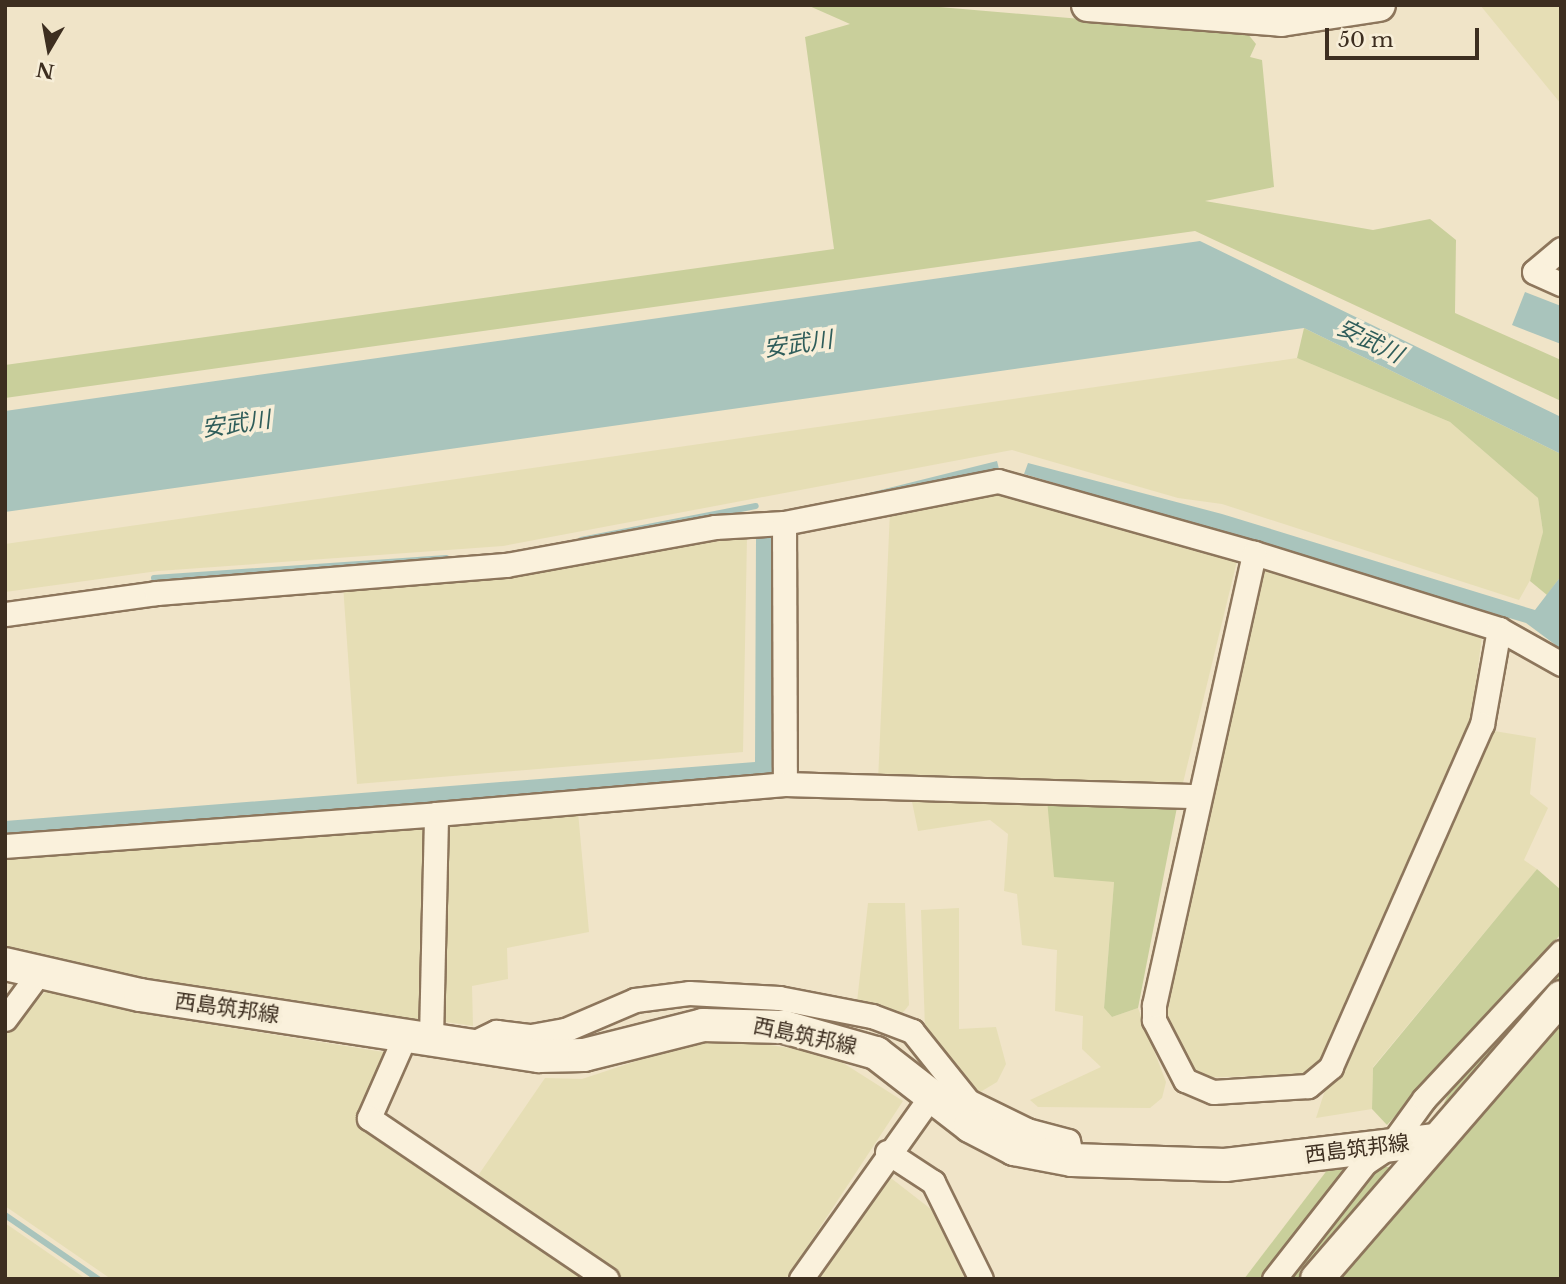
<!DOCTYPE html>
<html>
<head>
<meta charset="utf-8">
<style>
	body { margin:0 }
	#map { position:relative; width:1566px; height:1284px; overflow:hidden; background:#f0e4c8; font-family:"Libre Baskerville","Noto Sans JP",serif }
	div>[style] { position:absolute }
	.farmland>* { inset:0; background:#e6deb5 }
	.green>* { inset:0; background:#c9cf9b }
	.water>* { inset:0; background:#a9c4bc; transform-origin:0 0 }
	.stream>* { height:6px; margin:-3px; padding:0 3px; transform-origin:3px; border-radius:3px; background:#a9c4bc }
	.roads { filter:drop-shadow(2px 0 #8d765c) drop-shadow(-2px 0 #8d765c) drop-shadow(0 2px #8d765c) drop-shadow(0 -2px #8d765c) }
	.street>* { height:23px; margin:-11.5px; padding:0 11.5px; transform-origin:11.5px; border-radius:11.5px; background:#faf1dc }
	.secondary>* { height:32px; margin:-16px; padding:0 16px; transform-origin:16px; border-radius:16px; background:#faf1dc }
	span { translate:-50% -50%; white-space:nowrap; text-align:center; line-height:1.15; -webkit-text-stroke:7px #f7eed8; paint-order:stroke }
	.street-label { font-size:21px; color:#3d2e20 }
	.water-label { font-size:23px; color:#2f5d5a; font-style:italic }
	.frame { position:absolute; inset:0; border:7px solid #3d2e20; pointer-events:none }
	.north { position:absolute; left:14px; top:14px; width:70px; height:70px; -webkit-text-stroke:5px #f7eed8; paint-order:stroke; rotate:190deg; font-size:19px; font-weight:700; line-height:28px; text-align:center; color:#3d2e20 }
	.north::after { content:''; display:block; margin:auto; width:24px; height:32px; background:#3d2e20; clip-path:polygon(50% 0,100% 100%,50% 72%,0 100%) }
	.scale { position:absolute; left:1325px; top:28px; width:154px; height:32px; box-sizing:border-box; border:4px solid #3d2e20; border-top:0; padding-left:9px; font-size:21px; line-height:24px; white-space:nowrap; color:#3d2e20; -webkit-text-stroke:5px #f7eed8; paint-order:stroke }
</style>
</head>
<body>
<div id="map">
	<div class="farmland">
		<div style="clip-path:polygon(1480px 5px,1561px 5px,1561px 104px)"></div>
		<div style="clip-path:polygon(1297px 358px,1450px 422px,1538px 498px,1543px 532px,1537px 568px,1519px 600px,1222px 504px,1178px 498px,1012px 450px,503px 546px,158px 571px,5px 592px,5px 544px)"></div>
		<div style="clip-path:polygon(1008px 490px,1238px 557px,1182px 787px,878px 781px,890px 511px)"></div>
		<div style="clip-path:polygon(747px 537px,743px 752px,357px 784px,343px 585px,513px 571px)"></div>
		<div style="clip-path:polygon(1260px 562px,1482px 636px,1470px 730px,1314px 1074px,1195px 1078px,1164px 1010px)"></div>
		<div style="clip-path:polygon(1488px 730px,1536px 738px,1530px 794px,1548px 808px,1524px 860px,1537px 869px,1373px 1067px,1372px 1109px,1316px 1118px,1327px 1084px,1348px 1062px)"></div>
		<div style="clip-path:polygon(911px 797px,1047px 799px,1114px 882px,1104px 1008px,1112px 1017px,1138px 1008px,1166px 1082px,1162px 1098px,1150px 1108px,1038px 1107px,1030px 1100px,1101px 1067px,1082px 1049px,1083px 1016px,1055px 1011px,1057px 950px,1022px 945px,1017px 894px,1004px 891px,1008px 834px,990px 820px,918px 831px)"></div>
		<div style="clip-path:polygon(578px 812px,589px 932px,507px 948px,508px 979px,472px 986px,473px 1026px,439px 1021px,445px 825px)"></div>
		<div style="clip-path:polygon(425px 825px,418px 1021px,129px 977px,5px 946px,5px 856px)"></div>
		<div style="clip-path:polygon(868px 903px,905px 903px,909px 1005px,901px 1015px,857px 1002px)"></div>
		<div style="clip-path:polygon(959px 908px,959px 1029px,996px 1027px,1006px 1064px,997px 1082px,977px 1094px,925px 1029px,921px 910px)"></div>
		<div style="clip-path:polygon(47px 990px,149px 1015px,390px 1053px,355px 1124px,584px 1279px,111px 1279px,5px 1206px,5px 1034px)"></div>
		<div style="clip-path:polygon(744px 1041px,829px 1054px,903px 1101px,786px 1279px,621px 1279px,475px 1180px,545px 1078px,582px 1079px,694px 1042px)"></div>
		<div style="clip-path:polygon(887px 1175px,932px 1210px,965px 1279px,816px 1279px)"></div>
		<div style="clip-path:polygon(5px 1223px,86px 1279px,5px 1279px)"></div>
	</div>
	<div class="green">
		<div style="clip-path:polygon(807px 5px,916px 5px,1247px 33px,1256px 44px,1250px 57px,1262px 60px,1274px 187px,1205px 201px,1373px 230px,1430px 219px,1456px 240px,1455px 313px,1561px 360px,1561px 401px,1195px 231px,5px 398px,5px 365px,834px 249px,805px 37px,850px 24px)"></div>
		<div style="clip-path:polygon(1304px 328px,1561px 454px,1561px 576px,1547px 595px,1530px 581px,1543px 532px,1538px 498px,1450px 422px,1297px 358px)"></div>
		<div style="clip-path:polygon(1047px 799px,1178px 802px,1138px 1008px,1112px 1017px,1104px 1008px,1114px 882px,1054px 877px)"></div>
		<div style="clip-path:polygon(1537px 869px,1561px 890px,1561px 934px,1387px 1125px,1372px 1109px,1373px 1068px)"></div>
		<div style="clip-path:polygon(1561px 960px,1561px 982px,1452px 1103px,1444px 1103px,1460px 1071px)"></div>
		<div style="clip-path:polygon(1561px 1016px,1561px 1279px,1335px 1279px)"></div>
		<div style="clip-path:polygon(1354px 1165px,1267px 1279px,1244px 1279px,1328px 1169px)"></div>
		<div style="clip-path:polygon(1372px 1167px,1395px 1167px,1300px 1279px,1288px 1279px)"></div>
	</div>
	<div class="water">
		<div style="clip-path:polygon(1200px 241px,1561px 417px,1561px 454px,1304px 328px,5px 512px,5px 411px)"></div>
		<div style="clip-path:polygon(1525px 292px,1561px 306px,1561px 344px,1512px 325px)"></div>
		<div style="left:997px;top:461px;width:12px;height:245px;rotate:76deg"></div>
		<div style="clip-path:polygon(1028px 463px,1222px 514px,1535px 610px,1561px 576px,1561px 649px,1526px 623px,1024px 474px)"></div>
		<div style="clip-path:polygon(756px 536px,773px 536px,772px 776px,5px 836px,5px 821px,755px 762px)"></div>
	</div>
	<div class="stream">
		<div style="left:581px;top:540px;width:178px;rotate:-11deg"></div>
		<div style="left:154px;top:578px;width:293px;rotate:-3.9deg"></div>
		<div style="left:5px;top:1215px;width:113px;rotate:34.5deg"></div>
	</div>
	<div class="roads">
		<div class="street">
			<div style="left:1561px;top:249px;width:35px;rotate:140deg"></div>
			<div style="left:1534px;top:272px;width:30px;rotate:24deg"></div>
			<div style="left:784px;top:523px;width:261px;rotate:89.8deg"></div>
			<div style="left:5px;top:614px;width:152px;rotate:-7.9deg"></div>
			<div style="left:156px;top:593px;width:351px;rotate:-4.6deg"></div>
			<div style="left:506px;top:565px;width:212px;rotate:-10.3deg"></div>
			<div style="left:715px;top:527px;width:69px;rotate:-3.3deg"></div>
			<div style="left:784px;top:523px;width:218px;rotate:-11.1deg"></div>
			<div style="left:998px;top:481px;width:266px;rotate:15.7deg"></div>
			<div style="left:1254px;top:553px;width:257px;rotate:17.2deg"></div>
			<div style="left:1499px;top:629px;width:97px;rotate:100.1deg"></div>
			<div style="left:1482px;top:724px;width:375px;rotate:113.8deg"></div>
			<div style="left:1331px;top:1067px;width:30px;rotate:140deg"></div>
			<div style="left:1308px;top:1086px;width:95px;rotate:176.4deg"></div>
			<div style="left:1213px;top:1092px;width:30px;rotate:-157deg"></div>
			<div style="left:1185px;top:1080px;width:68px;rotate:-117.3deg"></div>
			<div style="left:1154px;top:1020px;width:15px;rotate:-90deg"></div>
			<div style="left:1154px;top:1005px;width:463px;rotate:-77.5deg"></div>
			<div style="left:1499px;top:629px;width:71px;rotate:29.4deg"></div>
			<div style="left:5px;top:846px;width:432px;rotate:-4.2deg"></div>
			<div style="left:5px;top:1019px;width:57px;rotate:-53.5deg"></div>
			<div style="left:406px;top:1034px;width:92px;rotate:113.8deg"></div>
			<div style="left:369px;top:1118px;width:287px;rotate:34.1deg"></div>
			<div style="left:431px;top:1038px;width:224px;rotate:-88.7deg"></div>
			<div style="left:436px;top:814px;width:350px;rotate:-4.9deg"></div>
			<div style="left:785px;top:784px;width:414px;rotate:1.7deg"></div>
			<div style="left:471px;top:1044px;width:28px;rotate:-26deg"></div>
			<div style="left:496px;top:1032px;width:35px;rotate:7deg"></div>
			<div style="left:531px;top:1036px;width:35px;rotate:-10deg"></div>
			<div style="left:565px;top:1030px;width:76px;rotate:-23.2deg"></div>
			<div style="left:635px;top:1000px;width:54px;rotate:-7.4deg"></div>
			<div style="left:689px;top:993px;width:90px;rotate:3.2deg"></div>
			<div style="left:779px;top:998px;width:95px;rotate:11deg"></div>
			<div style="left:872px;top:1016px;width:43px;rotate:20.6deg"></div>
			<div style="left:912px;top:1031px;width:90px;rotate:51.3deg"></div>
			<div style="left:968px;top:1101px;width:66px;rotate:26.2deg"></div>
			<div style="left:1027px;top:1130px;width:42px;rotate:15deg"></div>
			<div style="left:1068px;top:1141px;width:19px;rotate:78deg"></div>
			<div style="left:887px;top:1152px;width:55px;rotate:33.1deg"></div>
			<div style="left:933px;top:1182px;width:108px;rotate:63.7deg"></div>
			<div style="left:801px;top:1279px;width:224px;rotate:-54.6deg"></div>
			<div style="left:1274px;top:1279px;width:147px;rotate:-51.9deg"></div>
			<div style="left:1365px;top:1163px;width:30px;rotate:-34deg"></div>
			<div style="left:1390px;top:1146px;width:58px;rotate:-54.1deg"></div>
			<div style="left:1424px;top:1099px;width:201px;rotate:-47deg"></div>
		</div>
		<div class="secondary">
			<div style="left:1088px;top:5px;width:194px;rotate:4.4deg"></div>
			<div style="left:1281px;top:20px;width:99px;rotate:-8.7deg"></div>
			<div style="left:5px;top:964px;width:139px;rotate:12.9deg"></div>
			<div style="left:140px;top:995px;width:404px;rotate:8.7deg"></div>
			<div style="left:539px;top:1056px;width:45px;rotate:-1.3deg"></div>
			<div style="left:584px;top:1055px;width:123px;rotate:-14.1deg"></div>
			<div style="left:703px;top:1025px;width:81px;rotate:1.4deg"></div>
			<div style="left:784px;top:1027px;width:96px;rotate:15.8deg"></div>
			<div style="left:876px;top:1053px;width:119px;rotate:37.8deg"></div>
			<div style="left:970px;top:1126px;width:50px;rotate:27.6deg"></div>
			<div style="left:1014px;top:1149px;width:59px;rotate:10.7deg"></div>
			<div style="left:1072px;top:1160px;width:153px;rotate:1.9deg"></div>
			<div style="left:1225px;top:1165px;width:210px;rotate:-6.8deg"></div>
			<div style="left:1317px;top:1279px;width:373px;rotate:-49.1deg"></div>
		</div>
	</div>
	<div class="street-label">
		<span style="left:227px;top:1008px;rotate:8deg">西島筑邦線</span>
		<span style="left:805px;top:1036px;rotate:12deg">西島筑邦線</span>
		<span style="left:1357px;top:1149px;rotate:-7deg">西島筑邦線</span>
	</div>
	<div class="water-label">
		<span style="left:1370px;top:341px;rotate:26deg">安武川</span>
		<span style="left:798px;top:344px;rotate:-8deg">安武川</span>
		<span style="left:236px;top:424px;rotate:-8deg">安武川</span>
	</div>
	<div class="frame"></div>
	<div class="north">N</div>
	<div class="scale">50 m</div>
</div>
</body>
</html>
